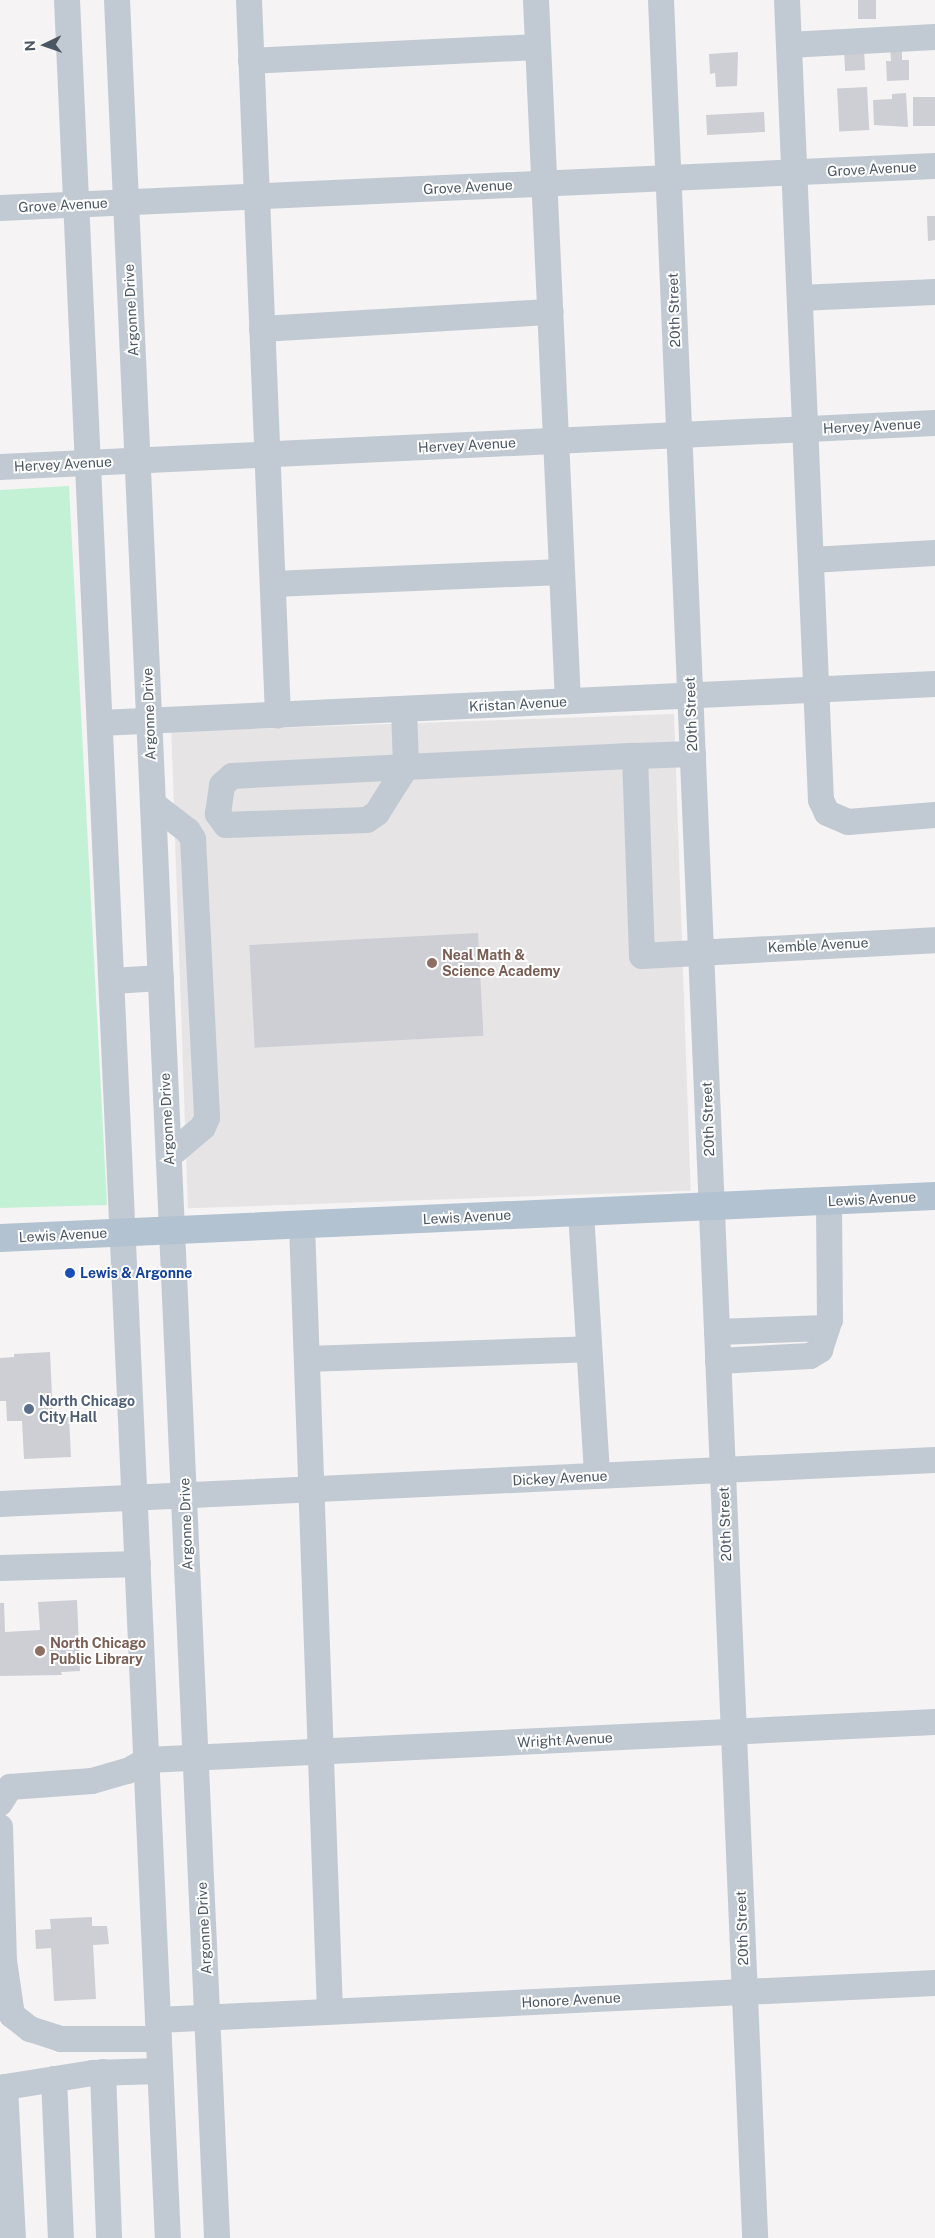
<!DOCTYPE html>
<html>
<head>
<meta charset="utf-8">
<style>
	body { margin:0 }
	#map { position:relative; width:935px; height:2238px; overflow:hidden; background:#f5f3f3; font-family:"Public Sans",sans-serif }
	div>[style] { position:absolute }
	.education>* { inset:0; background:#e6e4e5; transform-origin:0 0 }
	.green>* { inset:0; background:#c3f1d5 }
	.building>* { inset:0; background:#cdcfd5; transform-origin:0 0 }
	.minor>* { height:26px; margin:-13px; padding:0 13px; transform-origin:13px; border-radius:13px; background:#c1cad2 }
	.major>* { height:28px; margin:-14px; padding:0 14px; transform-origin:14px; border-radius:14px; background:#b3c2d1 }
	.dots>* { width:14px; height:14px; translate:-50% -50%; box-sizing:border-box; border:2px solid #fff; border-radius:50% }
	span { translate:-50% -50%; white-space:nowrap; text-align:center; line-height:1.15; -webkit-text-stroke:4px #fff; paint-order:stroke }
	.street-label { font-size:14px; color:#4a5661 }
	.education-label { font-size:14px; color:#785e54; font-weight:700 }
	.left { translate:0 -50%; text-align:left }
	.transit-label { font-size:14px; color:#164399; font-weight:700 }
	.service-label { font-size:14px; color:#4e5e75; font-weight:700 }
	.north { position:absolute; left:20px; top:20px; width:50px; height:50px; -webkit-text-stroke:4px #fff; paint-order:stroke; rotate:267deg; font-size:14px; font-weight:700; line-height:20px; text-align:center; color:#4a5661 }
	.north::after { content:''; display:block; margin:auto; width:18px; height:22px; background:#4a5661; clip-path:polygon(50% 0,100% 100%,50% 72%,0 100%) }
</style>
</head>
<body>
<div id="map">
	<div class="education">
		<div style="left:674px;top:714px;width:477px;height:503px;rotate:88deg"></div>
	</div>
	<div class="green">
		<div style="clip-path:polygon(69px 486px,107px 1205px,0 1208px,0 490px)"></div>
	</div>
	<div class="building">
		<div style="left:858px;top:0;width:18px;height:19px"></div>
		<div style="clip-path:polygon(902px 45px,902px 60px,909px 60px,909px 80px,887px 81px,886px 61px,891px 61px,890px 46px)"></div>
		<div style="left:864px;top:49px;width:21px;height:20px;rotate:87deg"></div>
		<div style="clip-path:polygon(738px 52px,737px 86px,716px 87px,715px 73px,710px 74px,709px 54px)"></div>
		<div style="left:867px;top:87px;width:43px;height:30px;rotate:87deg"></div>
		<div style="clip-path:polygon(906px 93px,908px 127px,874px 125px,873px 100px,892px 99px,892px 94px)"></div>
		<div style="left:935px;top:97px;width:29px;height:22px;rotate:90deg"></div>
		<div style="left:764px;top:112px;width:20px;height:58px;rotate:87deg"></div>
		<div style="clip-path:polygon(927px 216px,935px 216px,935px 240px,928px 241px)"></div>
		<div style="left:478px;top:933px;width:103px;height:229px;rotate:87deg"></div>
		<div style="clip-path:polygon(50px 1352px,53px 1418px,69px 1417px,71px 1457px,24px 1459px,22px 1421px,7px 1421px,6px 1401px,0 1401px,0 1358px,14px 1357px,14px 1354px)"></div>
		<div style="clip-path:polygon(77px 1600px,80px 1671px,61px 1672px,62px 1675px,0 1676px,0 1603px,4px 1603px,5px 1632px,40px 1630px,38px 1602px)"></div>
		<div style="clip-path:polygon(92px 1917px,92px 1926px,107px 1926px,109px 1944px,93px 1945px,96px 1999px,54px 2001px,51px 1948px,36px 1949px,35px 1930px,51px 1929px,50px 1919px)"></div>
	</div>
	<div class="minor">
		<div style="left:67px;top:0;width:2240px;rotate:87.42deg"></div>
		<div style="left:117px;top:0;width:2240px;rotate:87.44deg"></div>
		<div style="left:249px;top:0;width:716px;rotate:87.68deg"></div>
		<div style="left:536px;top:0;width:702px;rotate:87.39deg"></div>
		<div style="left:661px;top:0;width:2240px;rotate:87.59deg"></div>
		<div style="left:787px;top:0;width:801px;rotate:87.57deg"></div>
		<div style="left:821px;top:800px;width:14px;rotate:65deg"></div>
		<div style="left:827px;top:813px;width:23px;rotate:23deg"></div>
		<div style="left:848px;top:822px;width:87px;rotate:-4.6deg"></div>
		<div style="left:789px;top:45px;width:146px;rotate:-3.1deg"></div>
		<div style="left:251px;top:61px;width:287px;rotate:-2.8deg"></div>
		<div style="left:0;top:208px;width:936px;rotate:-2.57deg"></div>
		<div style="left:800px;top:298px;width:135px;rotate:-2.5deg"></div>
		<div style="left:262px;top:329px;width:289px;rotate:-3.4deg"></div>
		<div style="left:0;top:467px;width:936px;rotate:-2.69deg"></div>
		<div style="left:811px;top:560px;width:124px;rotate:-3.2deg"></div>
		<div style="left:273px;top:584px;width:289px;rotate:-2.4deg"></div>
		<div style="left:404px;top:709px;width:58px;rotate:88deg"></div>
		<div style="left:406px;top:767px;width:54px;rotate:122.2deg"></div>
		<div style="left:377px;top:813px;width:12px;rotate:145deg"></div>
		<div style="left:367px;top:820px;width:141px;rotate:178deg"></div>
		<div style="left:226px;top:825px;width:14px;rotate:-126deg"></div>
		<div style="left:218px;top:814px;width:29px;rotate:-82deg"></div>
		<div style="left:222px;top:785px;width:13px;rotate:-42deg"></div>
		<div style="left:232px;top:776px;width:174px;rotate:-3deg"></div>
		<div style="left:406px;top:767px;width:229px;rotate:-2.8deg"></div>
		<div style="left:635px;top:756px;width:58px;rotate:-2deg"></div>
		<div style="left:100px;top:723px;width:836px;rotate:-2.67deg"></div>
		<div style="left:635px;top:756px;width:200px;rotate:88deg"></div>
		<div style="left:642px;top:956px;width:293px;rotate:-3.1deg"></div>
		<div style="left:153px;top:804px;width:44px;rotate:37.6deg"></div>
		<div style="left:188px;top:831px;width:9px;rotate:58deg"></div>
		<div style="left:193px;top:839px;width:279px;rotate:87.1deg"></div>
		<div style="left:207px;top:1118px;width:10px;rotate:114deg"></div>
		<div style="left:203px;top:1127px;width:45px;rotate:139.5deg"></div>
		<div style="left:112px;top:981px;width:49px;rotate:-3.5deg"></div>
		<div style="left:581px;top:1212px;width:264px;rotate:86.5deg"></div>
		<div style="left:302px;top:1225px;width:787px;rotate:87.96deg"></div>
		<div style="left:717px;top:1332px;width:110px;rotate:-2.1deg"></div>
		<div style="left:307px;top:1359px;width:282px;rotate:-2deg"></div>
		<div style="left:718px;top:1361px;width:92px;rotate:-3.1deg"></div>
		<div style="left:810px;top:1356px;width:12px;rotate:-31deg"></div>
		<div style="left:820px;top:1350px;width:32px;rotate:-72deg"></div>
		<div style="left:830px;top:1320px;width:119px;rotate:-90.5deg"></div>
		<div style="left:0;top:1504px;width:936px;rotate:-2.69deg"></div>
		<div style="left:0;top:1568px;width:138px;rotate:-1.7deg"></div>
		<div style="left:0;top:1803px;width:19px;rotate:-58deg"></div>
		<div style="left:10px;top:1787px;width:82px;rotate:-4.2deg"></div>
		<div style="left:92px;top:1781px;width:37px;rotate:-16deg"></div>
		<div style="left:128px;top:1771px;width:22px;rotate:-30deg"></div>
		<div style="left:147px;top:1760px;width:789px;rotate:-2.76deg"></div>
		<div style="left:0;top:1827px;width:134px;rotate:88.3deg"></div>
		<div style="left:4px;top:1961px;width:55px;rotate:81.6deg"></div>
		<div style="left:12px;top:2015px;width:23px;rotate:38deg"></div>
		<div style="left:30px;top:2029px;width:33px;rotate:18deg"></div>
		<div style="left:61px;top:2039px;width:98px"></div>
		<div style="left:158px;top:2020px;width:778px;rotate:-2.73deg"></div>
		<div style="left:103px;top:2072px;width:166px;rotate:87.9deg"></div>
		<div style="left:54px;top:2079px;width:159px;rotate:87.5deg"></div>
		<div style="left:5px;top:2087px;width:151px;rotate:87deg"></div>
		<div style="left:0;top:2088px;width:94px;rotate:-9.2deg"></div>
		<div style="left:93px;top:2073px;width:67px;rotate:-1.7deg"></div>
	</div>
	<div class="major">
		<div style="left:0;top:1238px;width:936px;rotate:-2.57deg"></div>
	</div>
	<div class="dots">
		<div style="left:432px;top:963px;background:#8d6e63"></div>
		<div style="left:70px;top:1273px;background:#1a4fb4"></div>
		<div style="left:29px;top:1409px;background:#5c6f8a"></div>
		<div style="left:40px;top:1651px;background:#8d6e63"></div>
	</div>
	<div class="street-label">
		<span style="left:872px;top:169px;rotate:-3deg">Grove Avenue</span>
		<span style="left:468px;top:187px;rotate:-3deg">Grove Avenue</span>
		<span style="left:63px;top:205px;rotate:-3deg">Grove Avenue</span>
		<span style="left:131px;top:310px;rotate:-93deg">Argonne Drive</span>
		<span style="left:674px;top:310px;rotate:-92deg">20th Street</span>
		<span style="left:872px;top:426px;rotate:-3deg">Hervey Avenue</span>
		<span style="left:467px;top:445px;rotate:-3deg">Hervey Avenue</span>
		<span style="left:63px;top:464px;rotate:-3deg">Hervey Avenue</span>
		<span style="left:518px;top:704px;rotate:-3deg">Kristan Avenue</span>
		<span style="left:149px;top:714px;rotate:-92deg">Argonne Drive</span>
		<span style="left:691px;top:714px;rotate:-92deg">20th Street</span>
		<span style="left:818px;top:945px;rotate:-3deg">Kemble Avenue</span>
		<span style="left:167px;top:1119px;rotate:-93deg">Argonne Drive</span>
		<span style="left:708px;top:1119px;rotate:-92deg">20th Street</span>
		<span style="left:872px;top:1199px;rotate:-3deg">Lewis Avenue</span>
		<span style="left:467px;top:1217px;rotate:-3deg">Lewis Avenue</span>
		<span style="left:63px;top:1235px;rotate:-3deg">Lewis Avenue</span>
		<span style="left:560px;top:1478px;rotate:-3deg">Dickey Avenue</span>
		<span style="left:186px;top:1524px;rotate:-92deg">Argonne Drive</span>
		<span style="left:725px;top:1524px;rotate:-92deg">20th Street</span>
		<span style="left:565px;top:1740px;rotate:-3deg">Wright Avenue</span>
		<span style="left:204px;top:1928px;rotate:-93deg">Argonne Drive</span>
		<span style="left:742px;top:1928px;rotate:-92deg">20th Street</span>
		<span style="left:571px;top:2000px;rotate:-3deg">Honore Avenue</span>
	</div>
	<div class="education-label">
		<span class="left" style="left:442px;top:963px">Neal Math &amp;<br>Science Academy</span>
		<span class="left" style="left:50px;top:1651px">North Chicago<br>Public Library</span>
	</div>
	<div class="transit-label">
		<span class="left" style="left:80px;top:1273px">Lewis &amp; Argonne</span>
	</div>
	<div class="service-label">
		<span class="left" style="left:39px;top:1409px">North Chicago<br>City Hall</span>
	</div>
	<div class="north">N</div>
</div>
</body>
</html>
